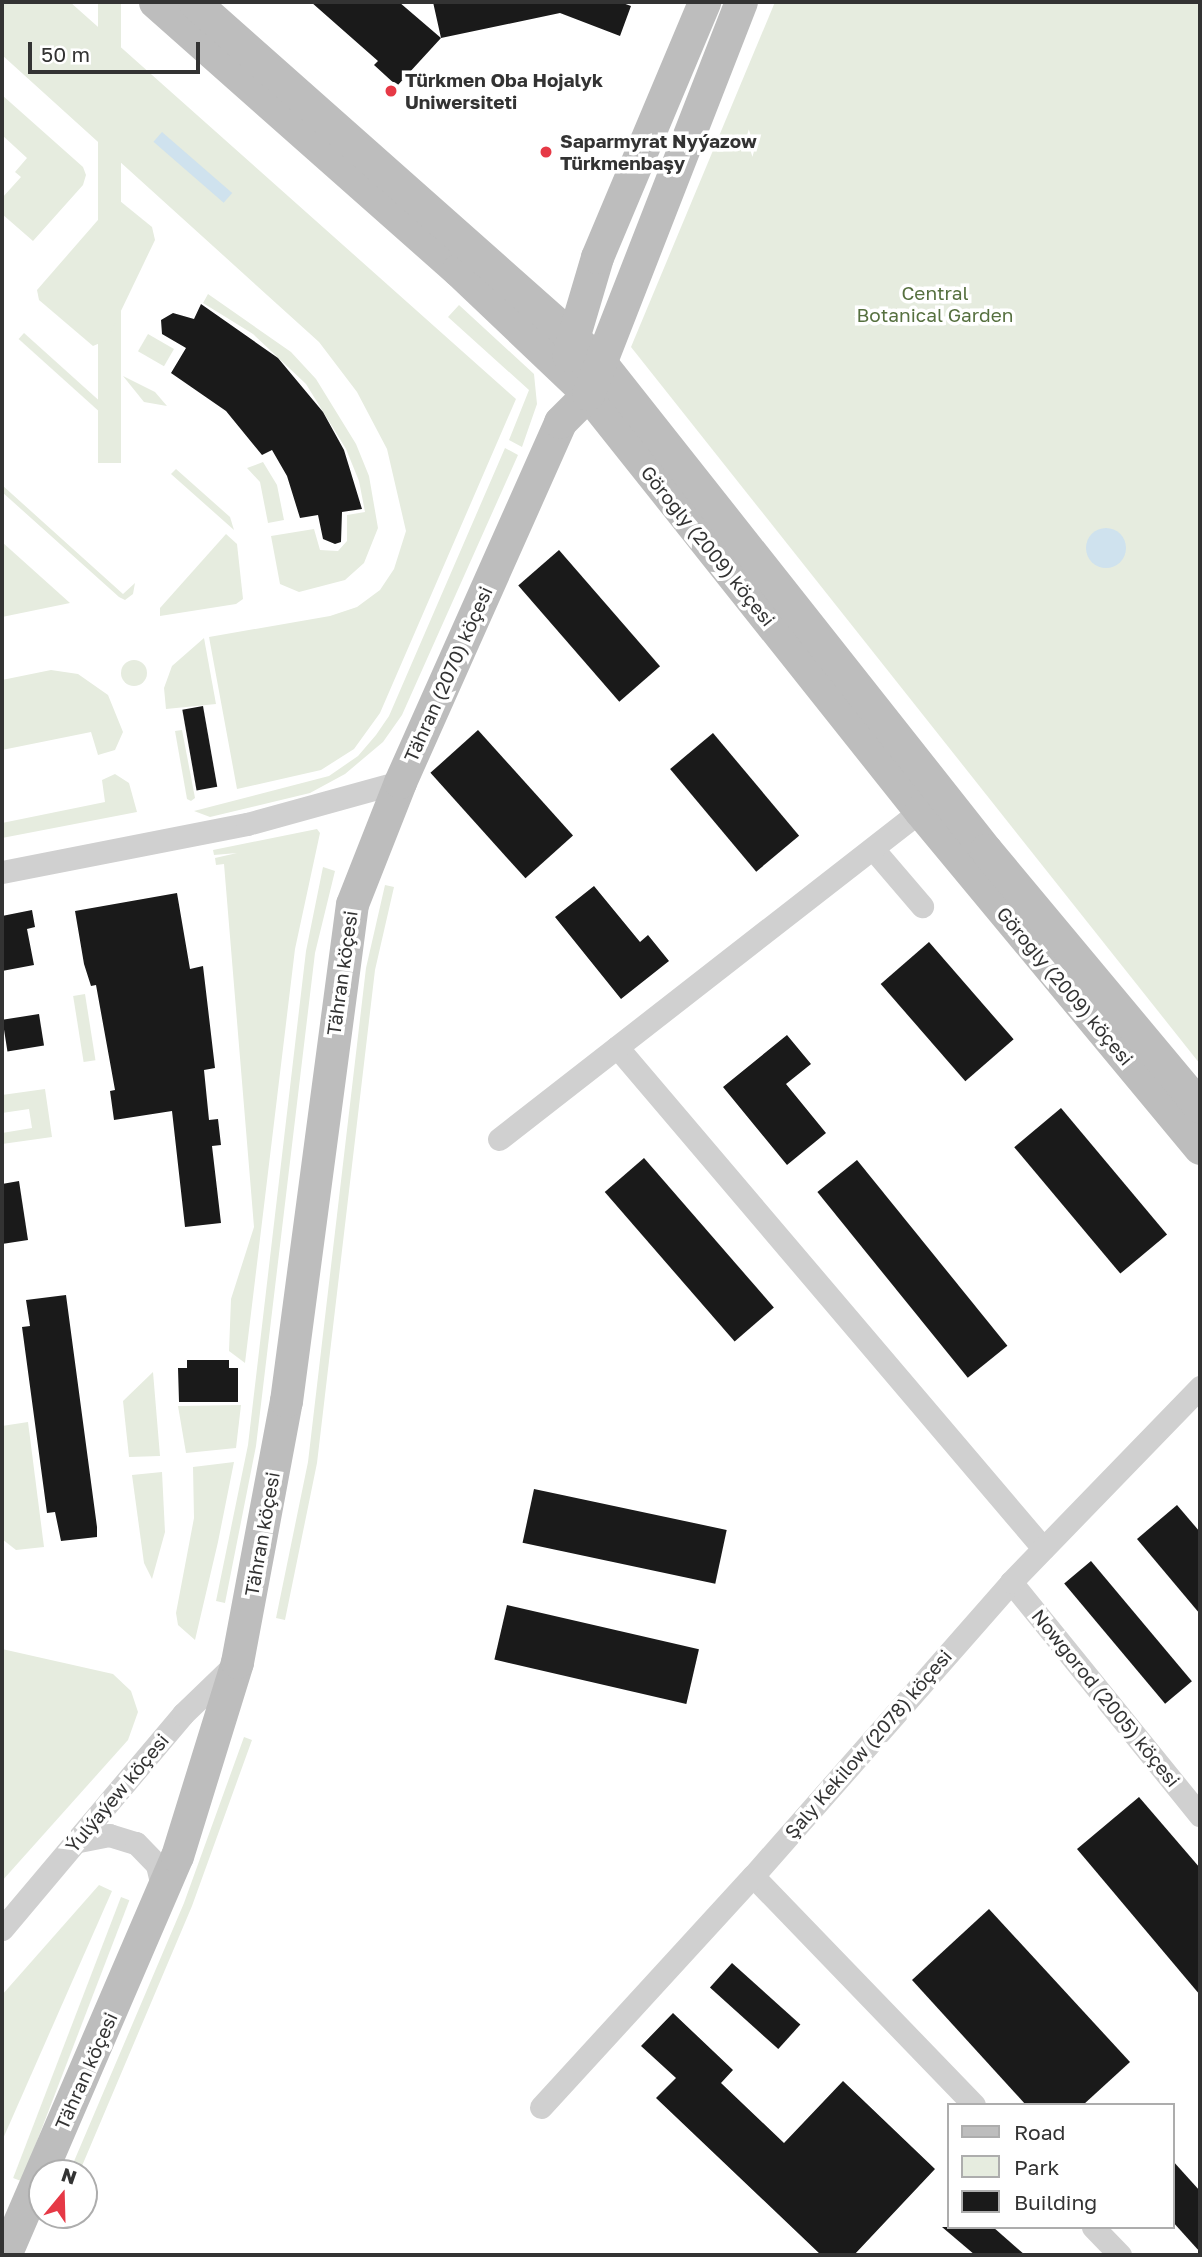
<!DOCTYPE html>
<html>
<head>
<meta charset="utf-8">
<style>
	body { margin:0 }
	#map { position:relative; width:1202px; height:2257px; overflow:hidden; background:#fff; font-family:"Golos Text",sans-serif }
	div>[style] { position:absolute }
	.green>* { inset:0; background:#e6ecdf; transform-origin:0 0 }
	.round { border-radius:50% }
	.water>* { inset:0; background:#cfe2ee; transform-origin:0 0 }
	.building>* { inset:0; background:#1a1a1a; transform-origin:0 0 }
	.street>* { height:23px; margin:-11.5px; padding:0 11.5px; transform-origin:11.5px; border-radius:11.5px; background:#d0d0d0 }
	.secondary>* { height:33px; margin:-16.5px; padding:0 16.5px; transform-origin:16.5px; border-radius:16.5px; background:#bdbdbd }
	.dots>* { width:19px; height:19px; translate:-50% -50%; box-sizing:border-box; border:4px solid #fff; border-radius:50% }
	span { translate:-50% -50%; white-space:nowrap; text-align:center; line-height:1.15; -webkit-text-stroke:7px #fff; paint-order:stroke }
	.poi-label { font-size:19px; color:#333; font-weight:700 }
	.left { translate:0 -50%; text-align:left }
	.park-label { font-size:19px; color:#56703f }
	.street-label { font-size:19px; color:#333 }
	.frame { position:absolute; inset:0; border:4px solid #333; pointer-events:none }
	.legend { position:absolute; left:947px; top:2103px; width:228px; height:126px; box-sizing:border-box; background:#fff; border:2px solid #adadad; margin:0; padding:9px 12px; list-style:none; font-size:21px; color:#333 }
	.legend li { display:flex; align-items:center; gap:14px; height:35px }
	.legend b { width:35px; border:2px solid #adadad }
	.north { position:absolute; left:28px; top:2159px; width:70px; height:70px; box-sizing:border-box; background:#fff; border:2px solid #adadad; border-radius:50%; rotate:19deg; font-size:19px; font-weight:700; line-height:28px; text-align:center; color:#333 }
	.north::after { content:''; display:block; margin:auto; width:24px; height:32px; background:#e63946; clip-path:polygon(50% 0,100% 100%,50% 72%,0 100%) }
	.scale { position:absolute; left:28px; top:42px; width:172px; height:32px; box-sizing:border-box; border:4px solid #333; border-top:0; padding-left:9px; font-size:21px; line-height:24px; white-space:nowrap; color:#333; -webkit-text-stroke:5px #fff; paint-order:stroke }
</style>
</head>
<body>
<div id="map">
	<div class="green">
		<div style="clip-path:polygon(2px 2px,70px 2px,516px 399px,380px 713px,354px 749px,321px 770px,237px 789px,209px 637px,330px 616px,357px 607px,380px 590px,394px 569px,406px 531px,387px 449px,357px 392px,319px 342px,2px 55px)"></div>
		<div style="left:98px;top:2px;width:23px;height:461px"></div>
		<div style="clip-path:polygon(775px 2px,1200px 2px,1200px 1064px,631px 347px)"></div>
		<div style="clip-path:polygon(2px 95px,83px 167px,86px 175px,83px 185px,33px 241px,2px 214px,2px 198px,21px 177px,15px 172px,27px 158px,2px 135px)"></div>
		<div style="clip-path:polygon(120px 201px,152px 227px,155px 240px,107px 340px,93px 346px,39px 300px,37px 290px,111px 205px)"></div>
		<div style="clip-path:polygon(208px 294px,291px 352px,316px 379px,356px 444px,369px 476px,378px 528px,364px 563px,345px 580px,299px 592px,280px 584px,271px 536px,314px 529px,320px 550px,338px 551px,347px 541px,347px 515px,365px 512px,359px 481px,346px 449px,306px 384px,253px 334px,203px 303px)"></div>
		<div style="clip-path:polygon(459px 305px,534px 374px,537px 404px,522px 447px,509px 440px,529px 390px,448px 317px)"></div>
		<div style="left:24px;top:333px;width:120px;height:8px;rotate:42deg"></div>
		<div style="left:148px;top:334px;width:30px;height:20px;rotate:30deg"></div>
		<div style="clip-path:polygon(123px 376px,155px 392px,167px 406px,144px 402px)"></div>
		<div style="clip-path:polygon(505px 448px,518px 455px,402px 715px,383px 742px,345px 774px,310px 793px,210px 817px,194px 811px,329px 776px,358px 756px,376px 735px,389px 716px)"></div>
		<div style="clip-path:polygon(263px 462px,277px 485px,284px 520px,268px 523px,260px 482px,247px 468px)"></div>
		<div style="clip-path:polygon(176px 469px,230px 517px,234px 530px,171px 474px)"></div>
		<div style="clip-path:polygon(2px 485px,123px 594px,135px 583px,133px 594px,125px 600px,119px 597px,2px 492px)"></div>
		<div style="clip-path:polygon(226px 534px,237px 544px,243px 599px,236px 604px,160px 616px,160px 608px)"></div>
		<div style="clip-path:polygon(2px 542px,70px 603px,2px 617px)"></div>
		<div style="clip-path:polygon(204px 638px,216px 704px,166px 709px,164px 688px,172px 666px)"></div>
		<div class="round" style="left:121px;top:660px;width:26px;height:26px"></div>
		<div style="clip-path:polygon(51px 670px,78px 674px,108px 695px,123px 732px,115px 750px,98px 755px,91px 732px,2px 750px,2px 680px)"></div>
		<div style="clip-path:polygon(182px 730px,195px 798px,191px 801px,187px 799px,175px 731px)"></div>
		<div style="clip-path:polygon(115px 774px,129px 783px,137px 812px,2px 838px,2px 823px,105px 802px,102px 780px)"></div>
		<div style="clip-path:polygon(317px 829px,320px 833px,295px 949px,245px 1363px,229px 1351px,231px 1299px,254px 1227px,224px 864px,216px 865px,215px 858px,237px 853px,214px 855px,213px 850px)"></div>
		<div style="clip-path:polygon(323px 867px,335px 871px,315px 953px,256px 1446px,225px 1603px,216px 1601px,248px 1445px,306px 951px)"></div>
		<div style="clip-path:polygon(385px 885px,394px 887px,375px 970px,317px 1463px,285px 1620px,276px 1618px,308px 1462px,366px 968px)"></div>
		<div style="left:85px;top:994px;width:67px;height:12px;rotate:81deg"></div>
		<div style="clip-path:polygon(45px 1089px,52px 1137px,2px 1144px,2px 1133px,32px 1128px,29px 1109px,2px 1113px,2px 1095px)"></div>
		<div style="clip-path:polygon(153px 1372px,160px 1456px,129px 1457px,123px 1401px)"></div>
		<div style="clip-path:polygon(241px 1405px,236px 1448px,186px 1453px,178px 1406px)"></div>
		<div style="clip-path:polygon(28px 1422px,44px 1547px,16px 1550px,2px 1539px,2px 1426px)"></div>
		<div style="clip-path:polygon(234px 1462px,218px 1542px,195px 1640px,178px 1625px,176px 1613px,194px 1518px,193px 1467px)"></div>
		<div style="clip-path:polygon(162px 1472px,165px 1532px,152px 1579px,144px 1563px,132px 1475px)"></div>
		<div style="clip-path:polygon(2px 1649px,113px 1674px,131px 1691px,138px 1712px,128px 1740px,2px 1881px)"></div>
		<div style="clip-path:polygon(244px 1737px,252px 1740px,192px 1906px,79px 2173px,69px 2173px,184px 1903px)"></div>
		<div style="clip-path:polygon(99px 1885px,112px 1891px,2px 2141px,2px 1995px)"></div>
		<div style="left:121px;top:1897px;width:9px;height:301px;rotate:21deg"></div>
	</div>
	<div class="water">
		<div style="left:162px;top:132px;width:93px;height:13px;rotate:41deg"></div>
		<div class="round" style="left:1086px;top:528px;width:40px;height:40px"></div>
	</div>
	<div class="building">
		<div style="clip-path:polygon(311px 2px,399px 2px,441px 38px,397px 86px,374px 65px,378px 61px)"></div>
		<div style="clip-path:polygon(433px 2px,620px 2px,631px 6px,620px 36px,560px 13px,441px 38px)"></div>
		<div style="clip-path:polygon(201px 304px,278px 358px,323px 412px,344px 450px,362px 509px,342px 512px,341px 542px,335px 544px,323px 539px,318px 515px,300px 518px,287px 476px,272px 450px,262px 455px,226px 411px,171px 373px,186px 348px,162px 334px,161px 320px,173px 313px,194px 319px)"></div>
		<div style="left:559px;top:550px;width:154px;height:54px;rotate:49deg"></div>
		<div style="left:203px;top:706px;width:82px;height:21px;rotate:80deg"></div>
		<div style="left:478px;top:730px;width:142px;height:64px;rotate:48deg"></div>
		<div style="left:713px;top:733px;width:134px;height:56px;rotate:50deg"></div>
		<div style="clip-path:polygon(594px 886px,640px 942px,648px 935px,669px 961px,621px 999px,555px 917px)"></div>
		<div style="clip-path:polygon(177px 893px,190px 969px,203px 966px,215px 1068px,204px 1070px,209px 1120px,218px 1119px,221px 1145px,212px 1146px,221px 1223px,185px 1227px,172px 1111px,114px 1120px,110px 1091px,115px 1090px,96px 985px,91px 986px,84px 964px,75px 911px)"></div>
		<div style="clip-path:polygon(32px 910px,35px 927px,27px 929px,34px 965px,2px 971px,2px 916px)"></div>
		<div style="left:929px;top:942px;width:129px;height:64px;rotate:49deg"></div>
		<div style="left:39px;top:1014px;width:32px;height:37px;rotate:81deg"></div>
		<div style="clip-path:polygon(787px 1035px,811px 1064px,786px 1084px,826px 1133px,787px 1165px,723px 1087px)"></div>
		<div style="left:1061px;top:1108px;width:165px;height:61px;rotate:50deg"></div>
		<div style="left:644px;top:1158px;width:198px;height:52px;rotate:49deg"></div>
		<div style="left:857px;top:1160px;width:239px;height:51px;rotate:51deg"></div>
		<div style="clip-path:polygon(19px 1181px,28px 1240px,2px 1244px,2px 1184px)"></div>
		<div style="clip-path:polygon(66px 1295px,97px 1527px,97px 1537px,61px 1541px,55px 1512px,47px 1513px,22px 1327px,30px 1326px,26px 1300px)"></div>
		<div style="clip-path:polygon(187px 1360px,229px 1360px,229px 1368px,238px 1368px,238px 1402px,179px 1402px,178px 1368px,187px 1368px)"></div>
		<div style="left:534px;top:1489px;width:197px;height:55px;rotate:12deg"></div>
		<div style="clip-path:polygon(1177px 1505px,1200px 1532px,1200px 1614px,1137px 1539px)"></div>
		<div style="left:1091px;top:1561px;width:157px;height:35px;rotate:50deg"></div>
		<div style="left:507px;top:1605px;width:197px;height:56px;rotate:13deg"></div>
		<div style="clip-path:polygon(1139px 1797px,1200px 1868px,1200px 1995px,1077px 1849px)"></div>
		<div style="clip-path:polygon(989px 1909px,1130px 2062px,1083px 2105px,1026px 2105px,912px 1980px)"></div>
		<div style="left:732px;top:1963px;width:92px;height:33px;rotate:42deg"></div>
		<div style="clip-path:polygon(673px 2013px,733px 2070px,721px 2083px,784px 2143px,843px 2081px,935px 2169px,854px 2255px,821px 2255px,656px 2098px,676px 2078px,641px 2046px)"></div>
		<div style="clip-path:polygon(1172px 2160px,1200px 2191px,1200px 2252px,1172px 2221px)"></div>
		<div style="clip-path:polygon(942px 2227px,993px 2227px,1025px 2255px,975px 2255px)"></div>
	</div>
	<div class="street">
		<div style="left:874px;top:850px;width:74px;rotate:49.4deg"></div>
		<div style="left:2px;top:872px;width:250px;rotate:-11.1deg"></div>
		<div style="left:247px;top:824px;width:159px;rotate:-15.4deg"></div>
		<div style="left:617px;top:1047px;width:658px;rotate:49.63deg"></div>
		<div style="left:499px;top:1139px;width:534px;rotate:-37.92deg"></div>
		<div style="left:1011px;top:1582px;width:300px;rotate:51deg"></div>
		<div style="left:79px;top:1841px;width:31px;rotate:-11deg"></div>
		<div style="left:109px;top:1835px;width:28px;rotate:17deg"></div>
		<div style="left:136px;top:1843px;width:30px;rotate:46deg"></div>
		<div style="left:157px;top:1865px;width:28px;rotate:77deg"></div>
		<div style="left:753px;top:1876px;width:318px;rotate:46deg"></div>
		<div style="left:2px;top:1929px;width:281px;rotate:-49.9deg"></div>
		<div style="left:183px;top:1714px;width:72px;rotate:-43.9deg"></div>
		<div style="left:541px;top:2107px;width:314px;rotate:-47.5deg"></div>
		<div style="left:753px;top:1876px;width:391px;rotate:-48.7deg"></div>
		<div style="left:1011px;top:1582px;width:272px;rotate:-45.9deg"></div>
		<div style="left:1093px;top:2227px;width:39px;rotate:46deg"></div>
	</div>
	<div class="secondary">
		<div style="left:155px;top:2px;width:405px;rotate:41.5deg"></div>
		<div style="left:458px;top:270px;width:180px;rotate:43.6deg"></div>
		<div style="left:588px;top:394px;width:533px;rotate:51.47deg"></div>
		<div style="left:920px;top:811px;width:438px;rotate:50.3deg"></div>
		<div style="left:194px;top:2px;width:543px;rotate:41.56deg"></div>
		<div style="left:600px;top:362px;width:622px;rotate:51.66deg"></div>
		<div style="left:986px;top:850px;width:334px;rotate:50.2deg"></div>
		<div style="left:568px;top:355px;width:102px;rotate:-73.5deg"></div>
		<div style="left:597px;top:257px;width:277px;rotate:-67.2deg"></div>
		<div style="left:5px;top:2255px;width:434px;rotate:-66.7deg"></div>
		<div style="left:177px;top:1856px;width:203px;rotate:-72.8deg"></div>
		<div style="left:237px;top:1662px;width:266px;rotate:-79.4deg"></div>
		<div style="left:286px;top:1401px;width:501px;rotate:-82.44deg"></div>
		<div style="left:352px;top:904px;width:131px;rotate:-68.5deg"></div>
		<div style="left:400px;top:782px;width:394px;rotate:-66deg"></div>
		<div style="left:560px;top:422px;width:40px;rotate:-45deg"></div>
		<div style="left:588px;top:394px;width:421px;rotate:-68.7deg"></div>
	</div>
	<div class="dots">
		<div style="left:391px;top:91px;background:#e63946"></div>
		<div style="left:546px;top:152px;background:#e63946"></div>
	</div>
	<div class="poi-label">
		<span class="left" style="left:405px;top:91px">Türkmen Oba Hojalyk<br>Uniwersiteti</span>
		<span class="left" style="left:560px;top:152px">Saparmyrat Nyýazow<br>Türkmenbaşy</span>
	</div>
	<div class="park-label">
		<span style="left:935px;top:304px">Central<br>Botanical Garden</span>
	</div>
	<div class="street-label">
		<span style="left:708px;top:546px;rotate:51deg">Görogly (2009) köçesi</span>
		<span style="left:448px;top:674px;rotate:-66deg">Tähran (2070) köçesi</span>
		<span style="left:342px;top:973px;rotate:-82deg">Tähran köçesi</span>
		<span style="left:1065px;top:986px;rotate:50deg">Görogly (2009) köçesi</span>
		<span style="left:262px;top:1534px;rotate:-80deg">Tähran köçesi</span>
		<span style="left:1106px;top:1698px;rotate:51deg">Nowgorod (2005) köçesi</span>
		<span style="left:868px;top:1744px;rotate:-49deg">Şaly Kekilow (2078) köçesi</span>
		<span style="left:117px;top:1793px;rotate:-50deg">Ýulýaýew köçesi</span>
		<span style="left:86px;top:2071px;rotate:-66deg">Tähran köçesi</span>
	</div>
	<div class="frame"></div>
	<ul class="legend">
	<li><b style="height:9px;background:#bdbdbd"></b>Road</li>
	<li><b style="height:19px;background:#e6ecdf"></b>Park</li>
	<li><b style="height:19px;background:#1a1a1a"></b>Building</li>
	</ul>
	<div class="north">N</div>
	<div class="scale">50 m</div>
</div>
</body>
</html>
